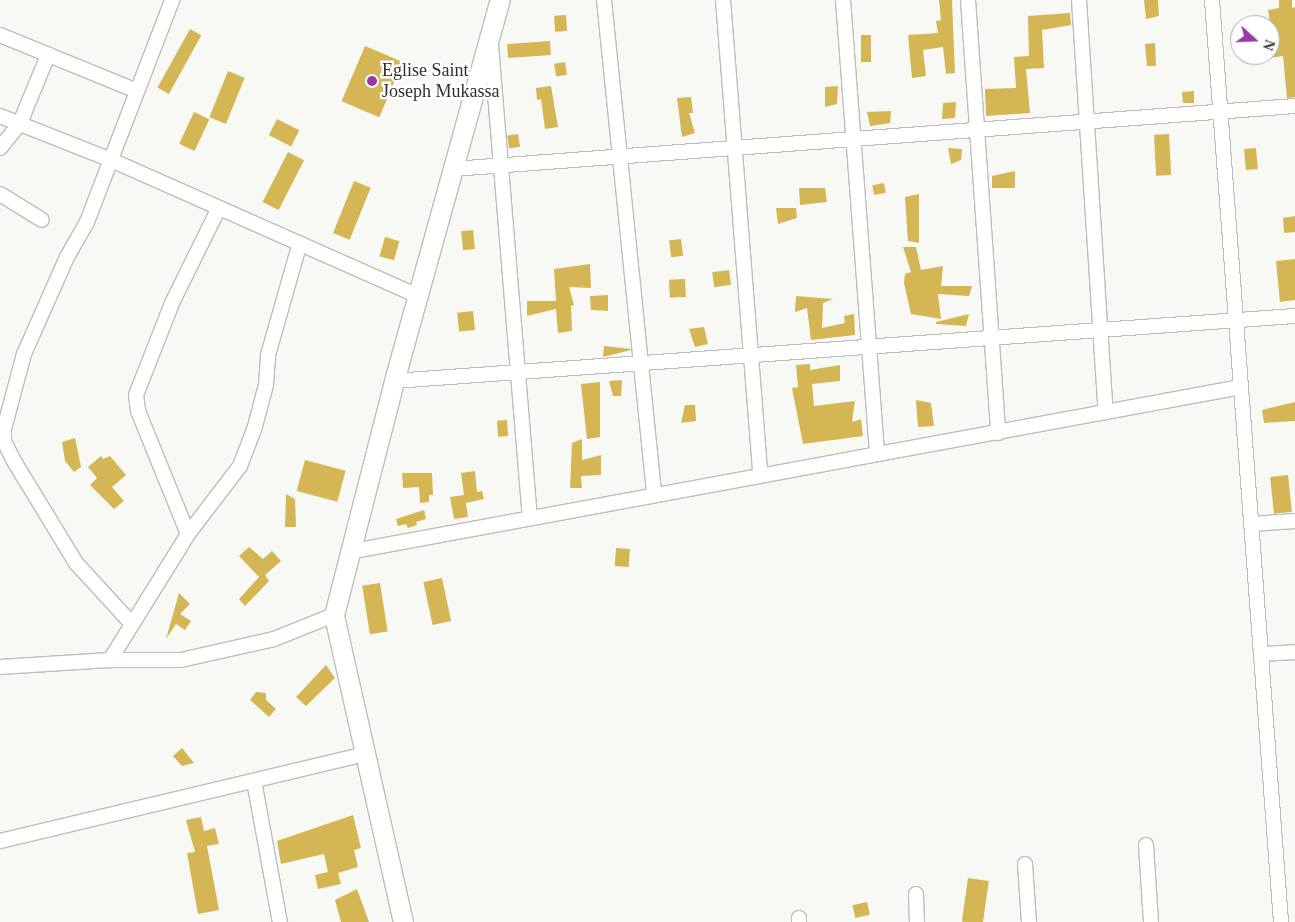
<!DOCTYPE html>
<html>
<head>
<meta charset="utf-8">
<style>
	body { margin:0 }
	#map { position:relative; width:1295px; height:922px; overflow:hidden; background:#f8f9f5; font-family:Georgia,serif }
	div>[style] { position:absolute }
	.building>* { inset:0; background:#d4b655; transform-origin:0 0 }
	.roads { filter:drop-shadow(1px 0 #bdbebb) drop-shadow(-1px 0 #bdbebb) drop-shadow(0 1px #bdbebb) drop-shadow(0 -1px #bdbebb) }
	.street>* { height:14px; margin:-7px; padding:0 7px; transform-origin:7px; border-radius:7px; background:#fff }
	.secondary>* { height:19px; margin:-9.5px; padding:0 9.5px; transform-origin:9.5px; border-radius:9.5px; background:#fff }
	.dots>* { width:14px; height:14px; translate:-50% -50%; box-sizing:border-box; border:2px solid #fff; border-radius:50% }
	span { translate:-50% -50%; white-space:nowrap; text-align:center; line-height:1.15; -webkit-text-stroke:5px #fff; paint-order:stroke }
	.poi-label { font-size:18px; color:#2f302e }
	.left { translate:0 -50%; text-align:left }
	.north { position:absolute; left:1230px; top:15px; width:50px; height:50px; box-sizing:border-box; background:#fff; border:1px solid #acacab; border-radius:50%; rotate:110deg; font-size:14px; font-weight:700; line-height:20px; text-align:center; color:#2f302e }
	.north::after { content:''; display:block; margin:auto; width:18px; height:22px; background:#983aa3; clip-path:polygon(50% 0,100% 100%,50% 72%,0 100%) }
</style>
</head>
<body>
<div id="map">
	<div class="building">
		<div style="clip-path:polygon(939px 0,952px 0,955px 73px,946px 74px,943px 47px,923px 50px,926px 76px,912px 78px,908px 35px,938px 33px,936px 21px,941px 20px)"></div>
		<div style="clip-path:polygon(1144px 0,1158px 0,1159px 16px,1146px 19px)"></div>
		<div style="clip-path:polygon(1279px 0,1292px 0,1292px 8px,1295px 7px,1295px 97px,1287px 98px,1283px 56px,1270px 58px,1272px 36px,1268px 10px,1279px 8px)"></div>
		<div style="clip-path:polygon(1070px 13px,1071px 25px,1042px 30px,1044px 68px,1026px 69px,1030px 113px,986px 116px,985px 89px,1016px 88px,1014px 57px,1029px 56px,1028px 16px)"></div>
		<div style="left:566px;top:15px;width:16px;height:12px;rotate:86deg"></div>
		<div style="left:190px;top:29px;width:13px;height:67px;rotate:29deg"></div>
		<div style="left:861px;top:35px;width:10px;height:27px"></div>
		<div style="left:550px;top:41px;width:14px;height:43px;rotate:86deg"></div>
		<div style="clip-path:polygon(1155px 43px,1156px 66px,1147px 66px,1145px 44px)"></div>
		<div style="left:365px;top:46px;width:41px;height:60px;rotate:23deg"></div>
		<div style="left:565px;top:62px;width:13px;height:11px;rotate:81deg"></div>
		<div style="left:228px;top:71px;width:18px;height:50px;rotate:22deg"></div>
		<div style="clip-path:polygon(551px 86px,558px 127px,545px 129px,541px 99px,537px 100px,536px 88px)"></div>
		<div style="clip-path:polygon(838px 86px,837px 104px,825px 107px,825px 87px)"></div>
		<div style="clip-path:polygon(1194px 91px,1194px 103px,1183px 103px,1182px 92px)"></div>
		<div style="clip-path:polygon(691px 97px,693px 113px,689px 113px,695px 133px,682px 137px,677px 98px)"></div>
		<div style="clip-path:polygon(956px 102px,955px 118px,942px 119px,943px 103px)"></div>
		<div style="clip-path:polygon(891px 111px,890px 123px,870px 126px,867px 112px)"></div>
		<div style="left:194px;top:112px;width:17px;height:35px;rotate:25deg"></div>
		<div style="left:277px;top:119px;width:25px;height:18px;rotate:27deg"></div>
		<div style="left:518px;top:134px;width:13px;height:11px;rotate:81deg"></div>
		<div style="left:1169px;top:134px;width:41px;height:15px;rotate:87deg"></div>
		<div style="clip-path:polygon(948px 148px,962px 149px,961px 160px,951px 164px)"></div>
		<div style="left:1256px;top:148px;width:21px;height:12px;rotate:85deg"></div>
		<div style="left:288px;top:152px;width:18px;height:56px;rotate:27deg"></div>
		<div style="clip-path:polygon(1015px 171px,1015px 188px,992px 188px,992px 176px)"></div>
		<div style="left:354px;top:181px;width:18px;height:56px;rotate:22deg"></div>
		<div style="left:884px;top:183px;width:10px;height:12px;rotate:79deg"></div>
		<div style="clip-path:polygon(799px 188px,825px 188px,827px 202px,800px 205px)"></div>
		<div style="clip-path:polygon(919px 194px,919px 243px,908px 241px,905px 197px)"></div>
		<div style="clip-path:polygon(776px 208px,796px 208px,797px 218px,778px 224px)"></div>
		<div style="clip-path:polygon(1295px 216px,1295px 232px,1284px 233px,1283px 218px)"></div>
		<div style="left:473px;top:230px;width:19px;height:12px;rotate:84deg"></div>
		<div style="left:385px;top:237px;width:15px;height:20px;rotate:16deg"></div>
		<div style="left:681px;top:239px;width:17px;height:12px;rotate:83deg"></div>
		<div style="clip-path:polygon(903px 247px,916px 247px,921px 270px,943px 266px,941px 286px,972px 286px,969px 296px,938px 294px,941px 319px,911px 314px,904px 283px,905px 274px,911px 272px)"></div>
		<div style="clip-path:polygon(1295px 259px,1295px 300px,1280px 302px,1276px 261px)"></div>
		<div style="clip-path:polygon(590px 264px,591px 288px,569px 287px,574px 305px,571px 306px,572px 331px,558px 333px,556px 309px,527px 316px,527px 301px,556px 301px,554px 269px)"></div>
		<div style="left:729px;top:270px;width:15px;height:17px;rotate:82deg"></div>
		<div style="left:685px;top:279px;width:18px;height:16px;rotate:87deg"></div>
		<div style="clip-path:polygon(608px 295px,608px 311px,591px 310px,590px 296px)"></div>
		<div style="clip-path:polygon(796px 296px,833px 299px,823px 303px,822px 328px,845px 323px,844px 316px,854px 314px,855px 335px,811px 340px,807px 308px,795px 312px)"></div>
		<div style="left:473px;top:311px;width:19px;height:16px;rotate:84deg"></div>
		<div style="clip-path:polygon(969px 314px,966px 326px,936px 324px,936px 322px)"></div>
		<div style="clip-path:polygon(704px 327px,708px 344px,695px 347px,689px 329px)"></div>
		<div style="clip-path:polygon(604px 346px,631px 349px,631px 350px,603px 357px)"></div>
		<div style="clip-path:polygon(810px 364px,810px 370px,840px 365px,840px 381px,812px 384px,814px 406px,855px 401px,852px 422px,861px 419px,863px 436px,803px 444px,792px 388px,798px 387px,796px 365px)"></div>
		<div style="clip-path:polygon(622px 380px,621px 396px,613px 396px,609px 381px)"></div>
		<div style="clip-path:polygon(600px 382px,600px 437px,587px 439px,581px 384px)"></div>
		<div style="clip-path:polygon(916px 400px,931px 403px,934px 426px,918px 427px)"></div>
		<div style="clip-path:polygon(1295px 402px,1295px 421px,1264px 423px,1262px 410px)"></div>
		<div style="clip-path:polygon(685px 405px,695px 405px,696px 421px,681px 423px)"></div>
		<div style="left:507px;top:420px;width:16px;height:10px;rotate:86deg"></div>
		<div style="clip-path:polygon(75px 438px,81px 467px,74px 472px,65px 461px,62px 442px)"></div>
		<div style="clip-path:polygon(582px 439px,582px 460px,601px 455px,601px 475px,581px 476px,582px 488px,570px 488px,572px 443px)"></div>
		<div style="clip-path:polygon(101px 456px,103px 459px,110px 456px,126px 475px,112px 487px,124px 501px,114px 509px,90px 485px,97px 478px,88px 467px)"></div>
		<div style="left:305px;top:460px;width:42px;height:32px;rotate:15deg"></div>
		<div style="clip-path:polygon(475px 471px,477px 492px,482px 491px,484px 499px,466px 503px,468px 517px,454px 519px,450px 497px,464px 495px,461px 473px)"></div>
		<div style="clip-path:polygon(402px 473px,432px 473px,433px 495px,429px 495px,429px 502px,420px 503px,419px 487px,403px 488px)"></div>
		<div style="left:1288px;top:475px;width:37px;height:18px;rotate:84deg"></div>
		<div style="clip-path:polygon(286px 494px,295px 499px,296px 527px,285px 527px)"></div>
		<div style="clip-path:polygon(424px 510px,426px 519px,416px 522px,417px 525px,408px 528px,406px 524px,398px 526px,396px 519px)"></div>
		<div style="clip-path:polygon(249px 547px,263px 559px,272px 551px,281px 561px,265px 575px,269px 581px,245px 606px,239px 599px,259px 577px,239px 556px)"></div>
		<div style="left:616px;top:548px;width:14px;height:18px;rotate:4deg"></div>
		<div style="left:442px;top:578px;width:44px;height:19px;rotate:78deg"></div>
		<div style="left:380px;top:583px;width:49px;height:18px;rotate:81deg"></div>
		<div style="clip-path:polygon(179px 593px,190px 604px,180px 614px,191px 621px,185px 630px,176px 624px,166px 639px)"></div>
		<div style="clip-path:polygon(326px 665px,335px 678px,306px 706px,296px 697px)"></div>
		<div style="clip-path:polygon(256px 692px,266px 693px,266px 700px,276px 709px,269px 717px,250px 700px)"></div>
		<div style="clip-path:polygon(182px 748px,194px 763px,182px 766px,173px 756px)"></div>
		<div style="clip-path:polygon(353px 815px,361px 848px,354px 850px,358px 867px,338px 873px,341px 884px,318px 889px,315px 875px,328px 872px,324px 854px,281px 864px,277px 841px)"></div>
		<div style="clip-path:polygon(201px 817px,204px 831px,215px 828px,219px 844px,207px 846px,219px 910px,198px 914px,187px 853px,195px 852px,186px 820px)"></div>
		<div style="left:968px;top:878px;width:21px;height:44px;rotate:8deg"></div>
		<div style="clip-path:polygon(357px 889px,369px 922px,341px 922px,335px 900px)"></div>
		<div style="left:867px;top:902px;width:13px;height:15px;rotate:77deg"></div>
	</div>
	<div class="roads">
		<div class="street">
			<div style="left:604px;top:0;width:496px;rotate:84.2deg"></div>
			<div style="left:723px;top:0;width:476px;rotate:85.5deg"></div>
			<div style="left:843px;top:0;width:455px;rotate:85.7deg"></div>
			<div style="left:968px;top:0;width:434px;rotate:86deg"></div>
			<div style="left:1079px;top:0;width:413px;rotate:86.3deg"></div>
			<div style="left:1212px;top:0;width:925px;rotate:85.72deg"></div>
			<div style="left:0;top:35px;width:148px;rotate:22.2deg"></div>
			<div style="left:491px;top:45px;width:474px;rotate:85.3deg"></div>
			<div style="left:0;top:116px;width:119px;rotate:21.6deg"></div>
			<div style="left:111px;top:160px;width:336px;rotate:23.9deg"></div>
			<div style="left:0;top:148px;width:32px;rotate:-51deg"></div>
			<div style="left:20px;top:123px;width:74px;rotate:-67.6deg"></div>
			<div style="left:453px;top:169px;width:844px;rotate:-4.28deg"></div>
			<div style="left:0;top:194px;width:49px;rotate:31.8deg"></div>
			<div style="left:394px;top:381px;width:903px;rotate:-4.13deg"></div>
			<div style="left:1251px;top:524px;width:44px;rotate:-3.9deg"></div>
			<div style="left:188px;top:534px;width:133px;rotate:-112.1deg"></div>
			<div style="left:138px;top:411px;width:16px;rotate:-97deg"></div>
			<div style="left:136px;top:395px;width:99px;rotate:-68.6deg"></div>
			<div style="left:172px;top:303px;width:106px;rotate:-63.7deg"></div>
			<div style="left:348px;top:552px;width:908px;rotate:-10.47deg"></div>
			<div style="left:131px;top:623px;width:81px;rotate:-132.5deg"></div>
			<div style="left:76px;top:563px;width:119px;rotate:-121.3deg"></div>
			<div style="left:14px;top:461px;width:22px;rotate:-117deg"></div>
			<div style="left:4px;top:441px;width:12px;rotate:-90deg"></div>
			<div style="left:4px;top:429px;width:78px;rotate:-75.1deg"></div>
			<div style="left:24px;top:354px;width:106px;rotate:-66.1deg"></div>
			<div style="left:67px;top:257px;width:40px;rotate:-60.3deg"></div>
			<div style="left:87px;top:222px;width:238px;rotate:-69deg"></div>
			<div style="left:1261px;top:654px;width:34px;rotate:-3deg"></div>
			<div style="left:110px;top:660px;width:148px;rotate:-58.2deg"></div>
			<div style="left:188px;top:534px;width:86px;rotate:-52.6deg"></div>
			<div style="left:240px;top:466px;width:39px;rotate:-69deg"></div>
			<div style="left:254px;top:430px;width:47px;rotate:-75.1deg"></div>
			<div style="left:266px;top:385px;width:30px;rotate:-86deg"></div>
			<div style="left:268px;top:355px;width:116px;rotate:-74.1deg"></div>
			<div style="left:0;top:667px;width:110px;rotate:-3.6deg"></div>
			<div style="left:110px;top:660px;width:71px"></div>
			<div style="left:181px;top:660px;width:95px;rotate:-12.7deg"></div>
			<div style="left:274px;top:639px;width:65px;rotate:-21.8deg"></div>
			<div style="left:254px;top:781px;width:143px;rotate:79.6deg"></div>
			<div style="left:0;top:841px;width:375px;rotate:-13.4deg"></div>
			<div style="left:1146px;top:845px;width:77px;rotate:86.3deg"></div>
			<div style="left:1025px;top:864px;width:58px;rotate:86.1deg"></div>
			<div style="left:916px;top:894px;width:28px;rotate:88deg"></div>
			<div style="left:799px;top:918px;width:4px;rotate:90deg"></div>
		</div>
		<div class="secondary">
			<div style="left:403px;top:922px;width:315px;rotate:-102.7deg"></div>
			<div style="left:334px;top:615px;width:242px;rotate:-75.6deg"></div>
			<div style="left:394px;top:381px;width:395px;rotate:-74.5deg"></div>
		</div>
	</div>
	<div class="dots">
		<div style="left:372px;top:81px;background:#983aa3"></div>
	</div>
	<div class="poi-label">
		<span class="left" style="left:382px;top:81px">Eglise Saint<br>Joseph Mukassa</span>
	</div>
	<div class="north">N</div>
</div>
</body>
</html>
